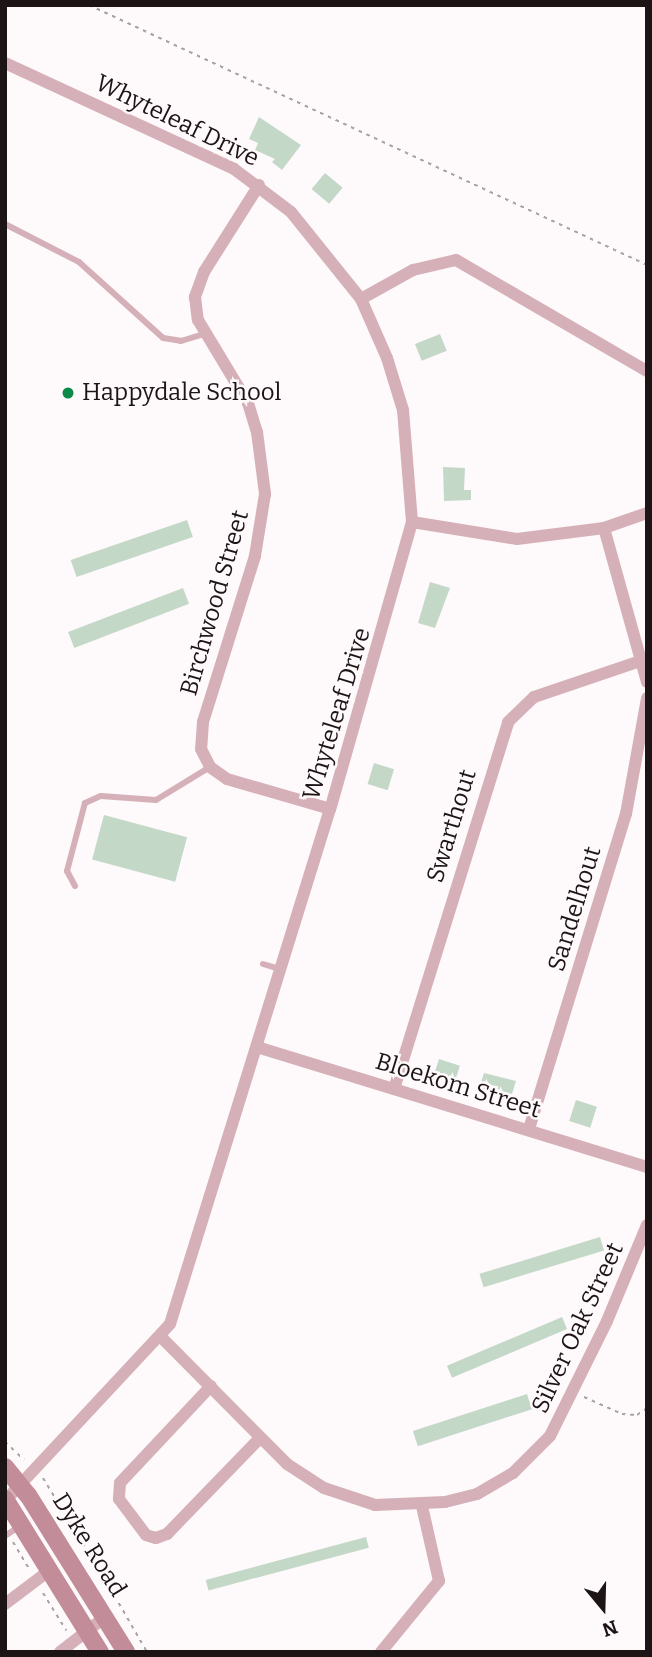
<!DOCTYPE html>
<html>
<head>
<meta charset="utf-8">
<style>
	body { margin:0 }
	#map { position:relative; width:652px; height:1657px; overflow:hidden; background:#fef9fa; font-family:Bitter,serif }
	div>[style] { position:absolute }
	.building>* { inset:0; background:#c4d8c8; transform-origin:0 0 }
	.path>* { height:2px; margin-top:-1px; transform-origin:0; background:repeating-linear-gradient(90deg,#a9a2a4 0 3.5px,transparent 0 8.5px) }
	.lane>* { height:6px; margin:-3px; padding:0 3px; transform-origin:3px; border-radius:3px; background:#d6b0b8 }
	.street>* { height:12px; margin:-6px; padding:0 6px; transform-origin:6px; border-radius:6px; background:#d6b0b8 }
	.secondary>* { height:18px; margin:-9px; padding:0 9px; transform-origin:9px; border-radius:9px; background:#c28c98 }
	.dots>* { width:19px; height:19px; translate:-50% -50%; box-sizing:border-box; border:4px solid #fef9fa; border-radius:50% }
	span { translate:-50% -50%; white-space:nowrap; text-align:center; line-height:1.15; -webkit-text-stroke:5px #fef9fa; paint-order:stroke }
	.street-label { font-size:24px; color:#1d1416 }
	.poi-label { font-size:24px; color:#1d1416 }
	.left { translate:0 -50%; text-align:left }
	.frame { position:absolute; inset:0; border:7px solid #1d1416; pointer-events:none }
	.north { position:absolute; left:568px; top:1573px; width:70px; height:70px; -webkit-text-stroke:5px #fef9fa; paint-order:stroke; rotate:161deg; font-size:19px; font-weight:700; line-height:28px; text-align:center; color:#1d1416 }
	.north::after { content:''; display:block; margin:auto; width:24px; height:32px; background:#1d1416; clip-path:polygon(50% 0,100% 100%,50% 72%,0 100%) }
</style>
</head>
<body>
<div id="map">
	<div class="building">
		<div style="clip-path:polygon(259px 117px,301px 145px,282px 170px,272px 162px,275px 159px,255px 150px,258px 143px,249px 139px)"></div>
		<div style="left:325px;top:173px;width:23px;height:21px;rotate:40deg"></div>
		<div style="left:440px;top:334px;width:18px;height:27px;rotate:68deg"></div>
		<div style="clip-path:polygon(443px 467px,465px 468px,464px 490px,471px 490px,471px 500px,444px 501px)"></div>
		<div style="left:187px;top:520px;width:18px;height:123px;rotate:71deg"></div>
		<div style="clip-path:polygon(430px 582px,450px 588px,435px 628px,418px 623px)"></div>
		<div style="left:183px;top:588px;width:17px;height:123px;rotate:69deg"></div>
		<div style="left:374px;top:763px;width:21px;height:22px;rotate:17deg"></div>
		<div style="left:104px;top:815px;width:86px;height:46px;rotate:15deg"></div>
		<div style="left:439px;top:1059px;width:22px;height:16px;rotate:18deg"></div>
		<div style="clip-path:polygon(484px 1073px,516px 1081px,512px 1094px,497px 1090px,495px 1097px,478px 1092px)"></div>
		<div style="left:576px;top:1100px;width:22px;height:22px;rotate:18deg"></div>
		<div style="left:600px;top:1237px;width:14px;height:126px;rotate:73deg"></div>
		<div style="left:562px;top:1317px;width:13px;height:125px;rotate:67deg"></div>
		<div style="left:527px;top:1394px;width:16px;height:120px;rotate:72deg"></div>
		<div style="left:366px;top:1537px;width:11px;height:166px;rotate:75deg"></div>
	</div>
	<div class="path">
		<div style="left:89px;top:5px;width:616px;rotate:24.98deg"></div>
		<div style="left:584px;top:1397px;width:42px;rotate:24.1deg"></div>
		<div style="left:622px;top:1414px;width:15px;rotate:4deg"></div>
		<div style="left:637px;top:1415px;width:12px;rotate:-35deg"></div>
		<div style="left:5px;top:1442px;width:26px;rotate:43deg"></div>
		<div style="left:43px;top:1478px;width:119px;rotate:58.7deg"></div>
		<div style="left:105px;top:1580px;width:5px;rotate:143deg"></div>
		<div style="left:13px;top:1542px;width:33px;rotate:59deg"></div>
		<div style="left:106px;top:1581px;width:82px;rotate:60deg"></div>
		<div style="left:43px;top:1593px;width:44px;rotate:58.1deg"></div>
	</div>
	<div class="lane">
		<div style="left:5px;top:224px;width:83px;rotate:27.2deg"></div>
		<div style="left:79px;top:262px;width:113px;rotate:42.1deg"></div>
		<div style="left:163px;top:338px;width:18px;rotate:9deg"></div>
		<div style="left:181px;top:341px;width:27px;rotate:-17deg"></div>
		<div style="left:75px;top:886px;width:17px;rotate:-118deg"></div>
		<div style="left:67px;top:871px;width:70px;rotate:-75.2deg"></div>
		<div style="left:85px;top:803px;width:17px;rotate:-24deg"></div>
		<div style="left:101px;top:796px;width:55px;rotate:4.2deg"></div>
		<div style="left:156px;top:800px;width:63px;rotate:-31.4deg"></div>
		<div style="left:263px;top:964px;width:17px;rotate:17deg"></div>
		<div style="left:5px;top:1536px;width:18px;rotate:-34deg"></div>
	</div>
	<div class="street">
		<div style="left:5px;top:63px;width:252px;rotate:24.8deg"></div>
		<div style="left:234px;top:169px;width:71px;rotate:37deg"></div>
		<div style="left:291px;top:212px;width:112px;rotate:51.2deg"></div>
		<div style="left:361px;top:299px;width:64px;rotate:66.2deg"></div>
		<div style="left:387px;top:358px;width:54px;rotate:72.9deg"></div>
		<div style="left:403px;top:410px;width:112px;rotate:85.4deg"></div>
		<div style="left:412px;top:522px;width:298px;rotate:105.9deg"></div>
		<div style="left:330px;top:809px;width:539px;rotate:107.26deg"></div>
		<div style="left:170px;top:1324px;width:241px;rotate:133deg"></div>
		<div style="left:259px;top:185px;width:103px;rotate:122.3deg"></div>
		<div style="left:204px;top:272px;width:27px;rotate:110deg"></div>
		<div style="left:195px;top:297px;width:23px;rotate:83deg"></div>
		<div style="left:198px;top:320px;width:97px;rotate:58.9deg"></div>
		<div style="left:248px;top:403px;width:30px;rotate:73deg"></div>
		<div style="left:257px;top:432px;width:63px;rotate:82.6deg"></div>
		<div style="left:265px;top:494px;width:63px;rotate:99.2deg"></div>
		<div style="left:255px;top:556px;width:174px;rotate:107.4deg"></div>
		<div style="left:203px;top:722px;width:27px;rotate:94deg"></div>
		<div style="left:201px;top:749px;width:20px;rotate:63deg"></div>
		<div style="left:210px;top:767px;width:21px;rotate:35deg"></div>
		<div style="left:227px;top:779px;width:107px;rotate:16.2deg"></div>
		<div style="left:361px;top:299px;width:60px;rotate:-29.1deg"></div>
		<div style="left:413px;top:270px;width:44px;rotate:-13.1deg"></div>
		<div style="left:456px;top:260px;width:221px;rotate:30.2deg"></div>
		<div style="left:412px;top:522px;width:106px;rotate:9.2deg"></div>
		<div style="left:517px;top:539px;width:88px;rotate:-7.2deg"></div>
		<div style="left:604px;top:528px;width:46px;rotate:-19.2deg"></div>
		<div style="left:604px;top:528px;width:160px;rotate:74.4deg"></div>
		<div style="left:257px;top:1047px;width:408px;rotate:17.1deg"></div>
		<div style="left:394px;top:1089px;width:384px;rotate:-72.7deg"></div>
		<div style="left:508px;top:722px;width:36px;rotate:-44deg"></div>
		<div style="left:534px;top:697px;width:115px;rotate:-18.7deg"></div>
		<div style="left:529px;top:1129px;width:330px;rotate:-72.9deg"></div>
		<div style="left:626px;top:814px;width:118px;rotate:-79.7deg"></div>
		<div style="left:161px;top:1337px;width:179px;rotate:45.2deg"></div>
		<div style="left:287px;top:1464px;width:44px;rotate:33deg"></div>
		<div style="left:324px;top:1488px;width:54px;rotate:18.4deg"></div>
		<div style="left:375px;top:1505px;width:70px;rotate:-2.5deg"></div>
		<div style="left:445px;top:1502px;width:33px;rotate:-14deg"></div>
		<div style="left:477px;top:1494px;width:42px;rotate:-30.3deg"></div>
		<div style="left:513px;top:1473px;width:52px;rotate:-45deg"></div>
		<div style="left:550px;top:1436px;width:128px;rotate:-63.6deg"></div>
		<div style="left:607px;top:1321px;width:104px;rotate:-67.4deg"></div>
		<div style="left:211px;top:1386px;width:133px;rotate:133.2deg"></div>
		<div style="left:120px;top:1483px;width:16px;rotate:94deg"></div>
		<div style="left:119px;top:1499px;width:45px;rotate:53.1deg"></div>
		<div style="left:146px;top:1535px;width:10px;rotate:17deg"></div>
		<div style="left:156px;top:1538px;width:12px;rotate:-20deg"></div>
		<div style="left:167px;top:1534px;width:134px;rotate:-45.9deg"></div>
		<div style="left:5px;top:1604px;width:56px;rotate:-37.1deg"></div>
		<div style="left:60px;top:1652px;width:57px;rotate:-37.9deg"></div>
		<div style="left:381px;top:1652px;width:92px;rotate:-50.8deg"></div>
		<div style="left:439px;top:1581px;width:77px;rotate:-102.8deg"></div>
	</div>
	<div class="secondary">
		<div style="left:5px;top:1467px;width:36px;rotate:51deg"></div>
		<div style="left:28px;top:1495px;width:185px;rotate:58deg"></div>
		<div style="left:5px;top:1499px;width:180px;rotate:58.2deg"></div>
	</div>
	<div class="dots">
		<div style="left:68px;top:393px;background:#0b8b47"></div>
	</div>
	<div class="street-label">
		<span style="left:177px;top:121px;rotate:26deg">Whyteleaf Drive</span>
		<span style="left:215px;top:603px;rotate:-74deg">Birchwood Street</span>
		<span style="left:337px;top:714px;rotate:-73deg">Whyteleaf Drive</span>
		<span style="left:452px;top:826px;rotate:-73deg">Swarthout</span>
		<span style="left:575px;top:909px;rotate:-73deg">Sandelhout</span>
		<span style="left:458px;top:1086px;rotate:17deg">Bloekom Street</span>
		<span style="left:578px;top:1328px;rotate:-65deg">Silver Oak Street</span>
		<span style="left:89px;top:1545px;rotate:58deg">Dyke Road</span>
	</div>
	<div class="poi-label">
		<span class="left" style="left:82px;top:393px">Happydale School</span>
	</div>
	<div class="frame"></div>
	<div class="north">N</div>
</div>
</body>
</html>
